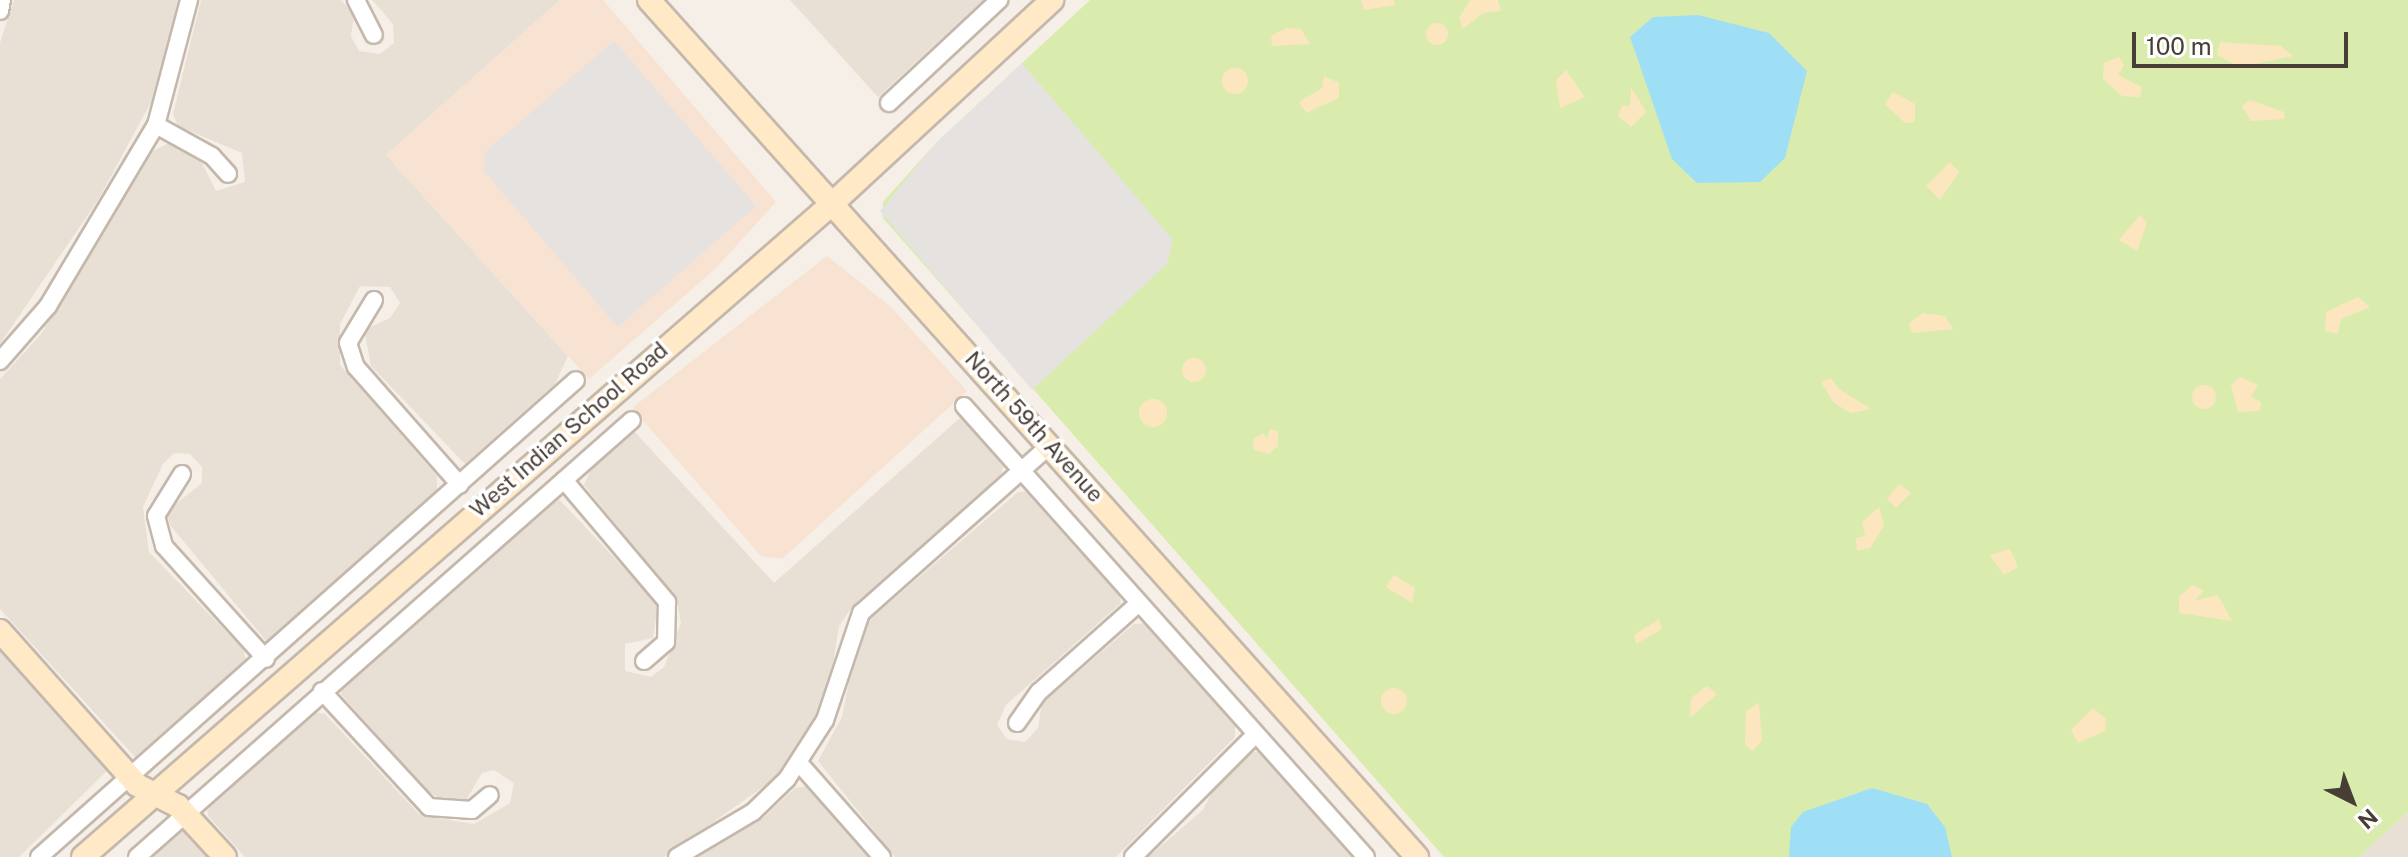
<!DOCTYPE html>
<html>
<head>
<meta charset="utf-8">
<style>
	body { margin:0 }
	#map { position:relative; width:2408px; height:857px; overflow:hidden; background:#f5efe7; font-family:"Public Sans",sans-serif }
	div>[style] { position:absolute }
	.residential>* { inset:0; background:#e9e0d5 }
	.commercial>* { inset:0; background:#f8e2d1 }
	.green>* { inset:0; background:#d9ecad }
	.sand>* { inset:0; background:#fce6c0 }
	.round { border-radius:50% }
	.parking>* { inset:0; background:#e6e2df }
	.water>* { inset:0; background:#9fdff6 }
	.roads { filter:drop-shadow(2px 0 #c4b8ac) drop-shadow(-2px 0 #c4b8ac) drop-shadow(0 2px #c4b8ac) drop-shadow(0 -2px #c4b8ac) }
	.street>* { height:16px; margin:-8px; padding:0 8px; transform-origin:8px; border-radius:8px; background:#fff }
	.secondary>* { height:22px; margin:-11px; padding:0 11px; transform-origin:11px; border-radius:11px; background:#ffe9c7 }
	span { translate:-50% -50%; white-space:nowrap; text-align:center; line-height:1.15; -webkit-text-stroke:7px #fff; paint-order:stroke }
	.street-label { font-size:22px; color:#493e35 }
	.north { position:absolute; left:2312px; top:761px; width:80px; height:80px; -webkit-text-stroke:6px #fff; paint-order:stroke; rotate:138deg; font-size:22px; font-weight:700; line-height:32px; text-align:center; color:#493e35 }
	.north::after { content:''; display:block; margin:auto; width:28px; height:36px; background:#493e35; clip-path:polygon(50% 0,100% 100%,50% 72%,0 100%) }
	.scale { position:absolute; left:2132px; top:32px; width:216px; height:36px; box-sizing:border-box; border:4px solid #493e35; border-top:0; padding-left:10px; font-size:24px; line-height:28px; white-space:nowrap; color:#493e35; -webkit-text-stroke:6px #fff; paint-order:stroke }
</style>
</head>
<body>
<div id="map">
	<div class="residential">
		<div style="clip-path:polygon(14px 0,178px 0,157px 91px,98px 200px,0 344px,0 43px)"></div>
		<div style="clip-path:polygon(201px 0,341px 0,354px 15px,351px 36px,359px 51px,380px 54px,394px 43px,393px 24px,372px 0,560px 0,386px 155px,568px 356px,555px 384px,465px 464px,371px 366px,364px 330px,390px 318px,400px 303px,390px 287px,360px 286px,340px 324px,340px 365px,437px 476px,437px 491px,267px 642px,170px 525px,166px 512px,202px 483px,202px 467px,190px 454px,174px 453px,163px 464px,143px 507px,149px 552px,243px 649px,246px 661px,135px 757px,0 609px,0 379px,41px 334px,153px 151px,169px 143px,202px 163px,216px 191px,245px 182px,242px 153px,178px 126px,173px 114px)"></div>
		<div style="clip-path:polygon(790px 0,983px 0,878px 97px)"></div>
		<div style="clip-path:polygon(961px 417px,1004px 465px,1000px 477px,852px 607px,839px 626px,828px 696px,780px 775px,664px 857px,245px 857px,208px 816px,207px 805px,313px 712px,325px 714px,420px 815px,474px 824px,510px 803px,514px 783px,494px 770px,482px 773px,465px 802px,447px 803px,426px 790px,341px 694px,343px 680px,555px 495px,658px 604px,653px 638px,625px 644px,625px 671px,651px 677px,664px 667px,681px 623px,676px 598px,584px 485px,594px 462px,633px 430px,774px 583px)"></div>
		<div style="clip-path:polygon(1028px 491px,1118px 590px,1121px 603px,1006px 705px,997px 725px,1007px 739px,1025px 742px,1038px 728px,1042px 703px,1134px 624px,1147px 623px,1235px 726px,1235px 737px,1116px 857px,895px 857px,818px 761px,842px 717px,857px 641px,867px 622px,1018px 492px)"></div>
		<div style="clip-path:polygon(0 649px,108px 770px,19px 857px,0 857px)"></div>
		<div style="clip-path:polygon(1252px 752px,1263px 752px,1356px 857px,1148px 857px,1203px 810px,1217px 782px)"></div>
		<div style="clip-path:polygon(807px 786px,872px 857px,692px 857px,763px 818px,795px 788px)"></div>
		<div style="clip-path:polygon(2408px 812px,2408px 857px,2359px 857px)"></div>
		<div style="clip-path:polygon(178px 829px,187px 829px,211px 857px,147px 857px)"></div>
	</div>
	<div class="commercial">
		<div style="clip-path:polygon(560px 0,603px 0,776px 202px,715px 269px,589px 379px,386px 155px)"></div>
		<div style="clip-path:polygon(827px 256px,891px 307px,967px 391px,782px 559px,761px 556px,632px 408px)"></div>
	</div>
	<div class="green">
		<div style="clip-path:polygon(1090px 0,2408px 0,2408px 812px,2359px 857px,1444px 857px,883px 218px,883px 202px,935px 144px)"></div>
	</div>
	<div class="sand">
		<div style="clip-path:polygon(1361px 0,1394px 0,1395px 5px,1364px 10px)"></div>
		<div style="clip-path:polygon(1470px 0,1498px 0,1501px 11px,1483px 13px,1463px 29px,1459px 18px)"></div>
		<div class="round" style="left:1426px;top:23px;width:22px;height:22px"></div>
		<div style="clip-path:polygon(1287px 28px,1301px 29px,1310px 44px,1272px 46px,1271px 36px)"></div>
		<div style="clip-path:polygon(2220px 42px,2281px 46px,2293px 56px,2240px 67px,2217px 55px)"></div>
		<div style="clip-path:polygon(2119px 57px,2124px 65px,2118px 75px,2142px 87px,2140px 97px,2122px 96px,2103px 79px,2104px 63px)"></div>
		<div class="round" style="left:1222px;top:68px;width:26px;height:26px"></div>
		<div style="clip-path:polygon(1566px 70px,1585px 97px,1560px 108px,1556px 80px)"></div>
		<div style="clip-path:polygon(1324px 76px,1339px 83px,1339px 98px,1306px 113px,1299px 102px,1322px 88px)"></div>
		<div style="clip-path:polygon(1631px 87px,1646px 112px,1631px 127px,1618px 116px,1622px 105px,1630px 106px)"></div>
		<div style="clip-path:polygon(1893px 92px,1915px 104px,1915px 122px,1905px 123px,1885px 104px)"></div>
		<div style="clip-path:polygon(2250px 100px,2284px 112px,2285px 119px,2251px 121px,2242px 106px)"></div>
		<div style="clip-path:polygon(1950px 162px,1959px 172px,1940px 200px,1926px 186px)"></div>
		<div style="clip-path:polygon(2140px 215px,2147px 223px,2137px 251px,2119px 240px)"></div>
		<div style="clip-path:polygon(2358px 297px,2370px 307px,2341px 319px,2338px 334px,2325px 331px,2326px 312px)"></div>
		<div style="clip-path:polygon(1923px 313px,1945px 316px,1953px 329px,1912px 333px,1909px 323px)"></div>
		<div class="round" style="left:1182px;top:358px;width:24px;height:24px"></div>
		<div style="clip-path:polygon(2240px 377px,2258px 385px,2251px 397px,2261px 402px,2260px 411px,2238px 412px,2231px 385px)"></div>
		<div style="clip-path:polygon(1831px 378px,1839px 389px,1871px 409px,1851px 413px,1834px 403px,1821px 382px)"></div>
		<div class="round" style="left:2192px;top:385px;width:24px;height:24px"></div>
		<div class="round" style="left:1139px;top:399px;width:28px;height:28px"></div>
		<div style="clip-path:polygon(1270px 429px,1278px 431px,1278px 446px,1269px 454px,1254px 450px,1253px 439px,1263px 433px,1267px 439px)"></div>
		<div style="clip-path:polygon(1899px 484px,1911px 493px,1896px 508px,1887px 499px)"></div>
		<div style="clip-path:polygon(1879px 507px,1884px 526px,1870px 548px,1857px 551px,1856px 538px,1865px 536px,1862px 522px)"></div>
		<div style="clip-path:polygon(2010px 549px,2018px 567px,2004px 575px,1990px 555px)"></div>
		<div style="clip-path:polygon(1394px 575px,1415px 588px,1412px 603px,1386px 587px)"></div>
		<div style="clip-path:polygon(2193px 585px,2204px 591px,2194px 601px,2218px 595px,2232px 621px,2179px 613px,2179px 596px)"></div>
		<div style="clip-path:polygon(1659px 619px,1662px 629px,1636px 644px,1634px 635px)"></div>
		<div style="clip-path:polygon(1707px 686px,1717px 694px,1690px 718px,1691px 698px)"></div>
		<div class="round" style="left:1381px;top:688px;width:26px;height:26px"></div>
		<div style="clip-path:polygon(1759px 703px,1762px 740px,1753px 751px,1745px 745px,1746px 711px)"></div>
		<div style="clip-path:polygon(2093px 708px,2106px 719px,2105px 731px,2078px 743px,2071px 730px)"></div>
	</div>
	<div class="parking">
		<div style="clip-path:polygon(614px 41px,756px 206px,618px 327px,483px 170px,485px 152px)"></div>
		<div style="clip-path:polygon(1022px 63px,1173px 240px,1167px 264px,1032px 390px,880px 211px,935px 144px)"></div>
	</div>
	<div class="water">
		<div style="clip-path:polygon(1698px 15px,1769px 33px,1807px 71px,1785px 158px,1760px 182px,1697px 183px,1672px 159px,1630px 37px,1653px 17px)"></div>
		<div style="clip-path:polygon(1872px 788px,1927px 804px,1945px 827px,1952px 857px,1789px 857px,1791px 827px,1803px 812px)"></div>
	</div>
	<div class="roads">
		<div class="street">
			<div style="left:356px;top:0;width:39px;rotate:63deg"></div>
			<div style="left:0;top:11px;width:11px;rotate:-80deg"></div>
			<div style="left:889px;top:103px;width:151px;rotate:-43.1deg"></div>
			<div style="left:156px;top:125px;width:64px;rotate:29deg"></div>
			<div style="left:212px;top:156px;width:24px;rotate:48deg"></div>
			<div style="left:374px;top:300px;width:50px;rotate:121.2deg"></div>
			<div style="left:348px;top:343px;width:25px;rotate:72deg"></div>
			<div style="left:356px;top:367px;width:157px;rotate:48.6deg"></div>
			<div style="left:0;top:361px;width:73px;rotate:-48.9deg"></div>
			<div style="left:48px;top:306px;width:211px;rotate:-59.2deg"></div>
			<div style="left:156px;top:125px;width:129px;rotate:-75.2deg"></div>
			<div style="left:964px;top:406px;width:604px;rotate:48.29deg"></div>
			<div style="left:182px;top:474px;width:49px;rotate:121.8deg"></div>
			<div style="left:156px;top:516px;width:31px;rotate:75deg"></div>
			<div style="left:164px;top:546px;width:152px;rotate:47.9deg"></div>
			<div style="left:564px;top:480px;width:160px;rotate:49.8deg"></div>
			<div style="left:667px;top:602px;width:40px;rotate:91.4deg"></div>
			<div style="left:666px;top:642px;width:29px;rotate:139deg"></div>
			<div style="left:322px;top:691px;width:158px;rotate:47.3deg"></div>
			<div style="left:429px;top:807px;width:43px;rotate:4deg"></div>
			<div style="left:472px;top:810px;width:23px;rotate:-40deg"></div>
			<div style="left:1017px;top:723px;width:38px;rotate:-55deg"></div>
			<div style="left:1039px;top:692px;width:134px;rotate:-41.7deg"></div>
			<div style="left:800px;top:764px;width:124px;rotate:48.6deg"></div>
			<div style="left:39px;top:857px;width:718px;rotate:-41.61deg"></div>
			<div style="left:137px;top:857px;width:660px;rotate:-41.44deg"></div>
			<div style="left:677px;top:857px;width:88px;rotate:-30.6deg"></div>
			<div style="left:753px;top:812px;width:47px;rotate:-44.1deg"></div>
			<div style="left:787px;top:779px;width:70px;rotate:-57.2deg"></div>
			<div style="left:825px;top:720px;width:113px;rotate:-71.4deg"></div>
			<div style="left:861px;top:613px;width:253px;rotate:-41.6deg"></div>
			<div style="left:1133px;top:857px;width:174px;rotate:-45deg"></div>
		</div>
		<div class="secondary">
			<div style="left:649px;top:0;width:1151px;rotate:48.13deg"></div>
			<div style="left:0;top:631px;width:206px;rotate:48.3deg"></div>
			<div style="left:137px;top:785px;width:46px;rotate:27.1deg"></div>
			<div style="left:178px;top:806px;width:69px;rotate:47.3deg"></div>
			<div style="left:83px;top:857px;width:995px;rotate:-41.09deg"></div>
			<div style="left:833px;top:203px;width:299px;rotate:-42.8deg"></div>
		</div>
	</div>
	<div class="street-label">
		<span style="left:1034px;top:427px;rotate:48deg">North 59th Avenue</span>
		<span style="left:569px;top:430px;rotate:-41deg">West Indian School Road</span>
	</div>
	<div class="north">N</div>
	<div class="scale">100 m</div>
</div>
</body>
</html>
